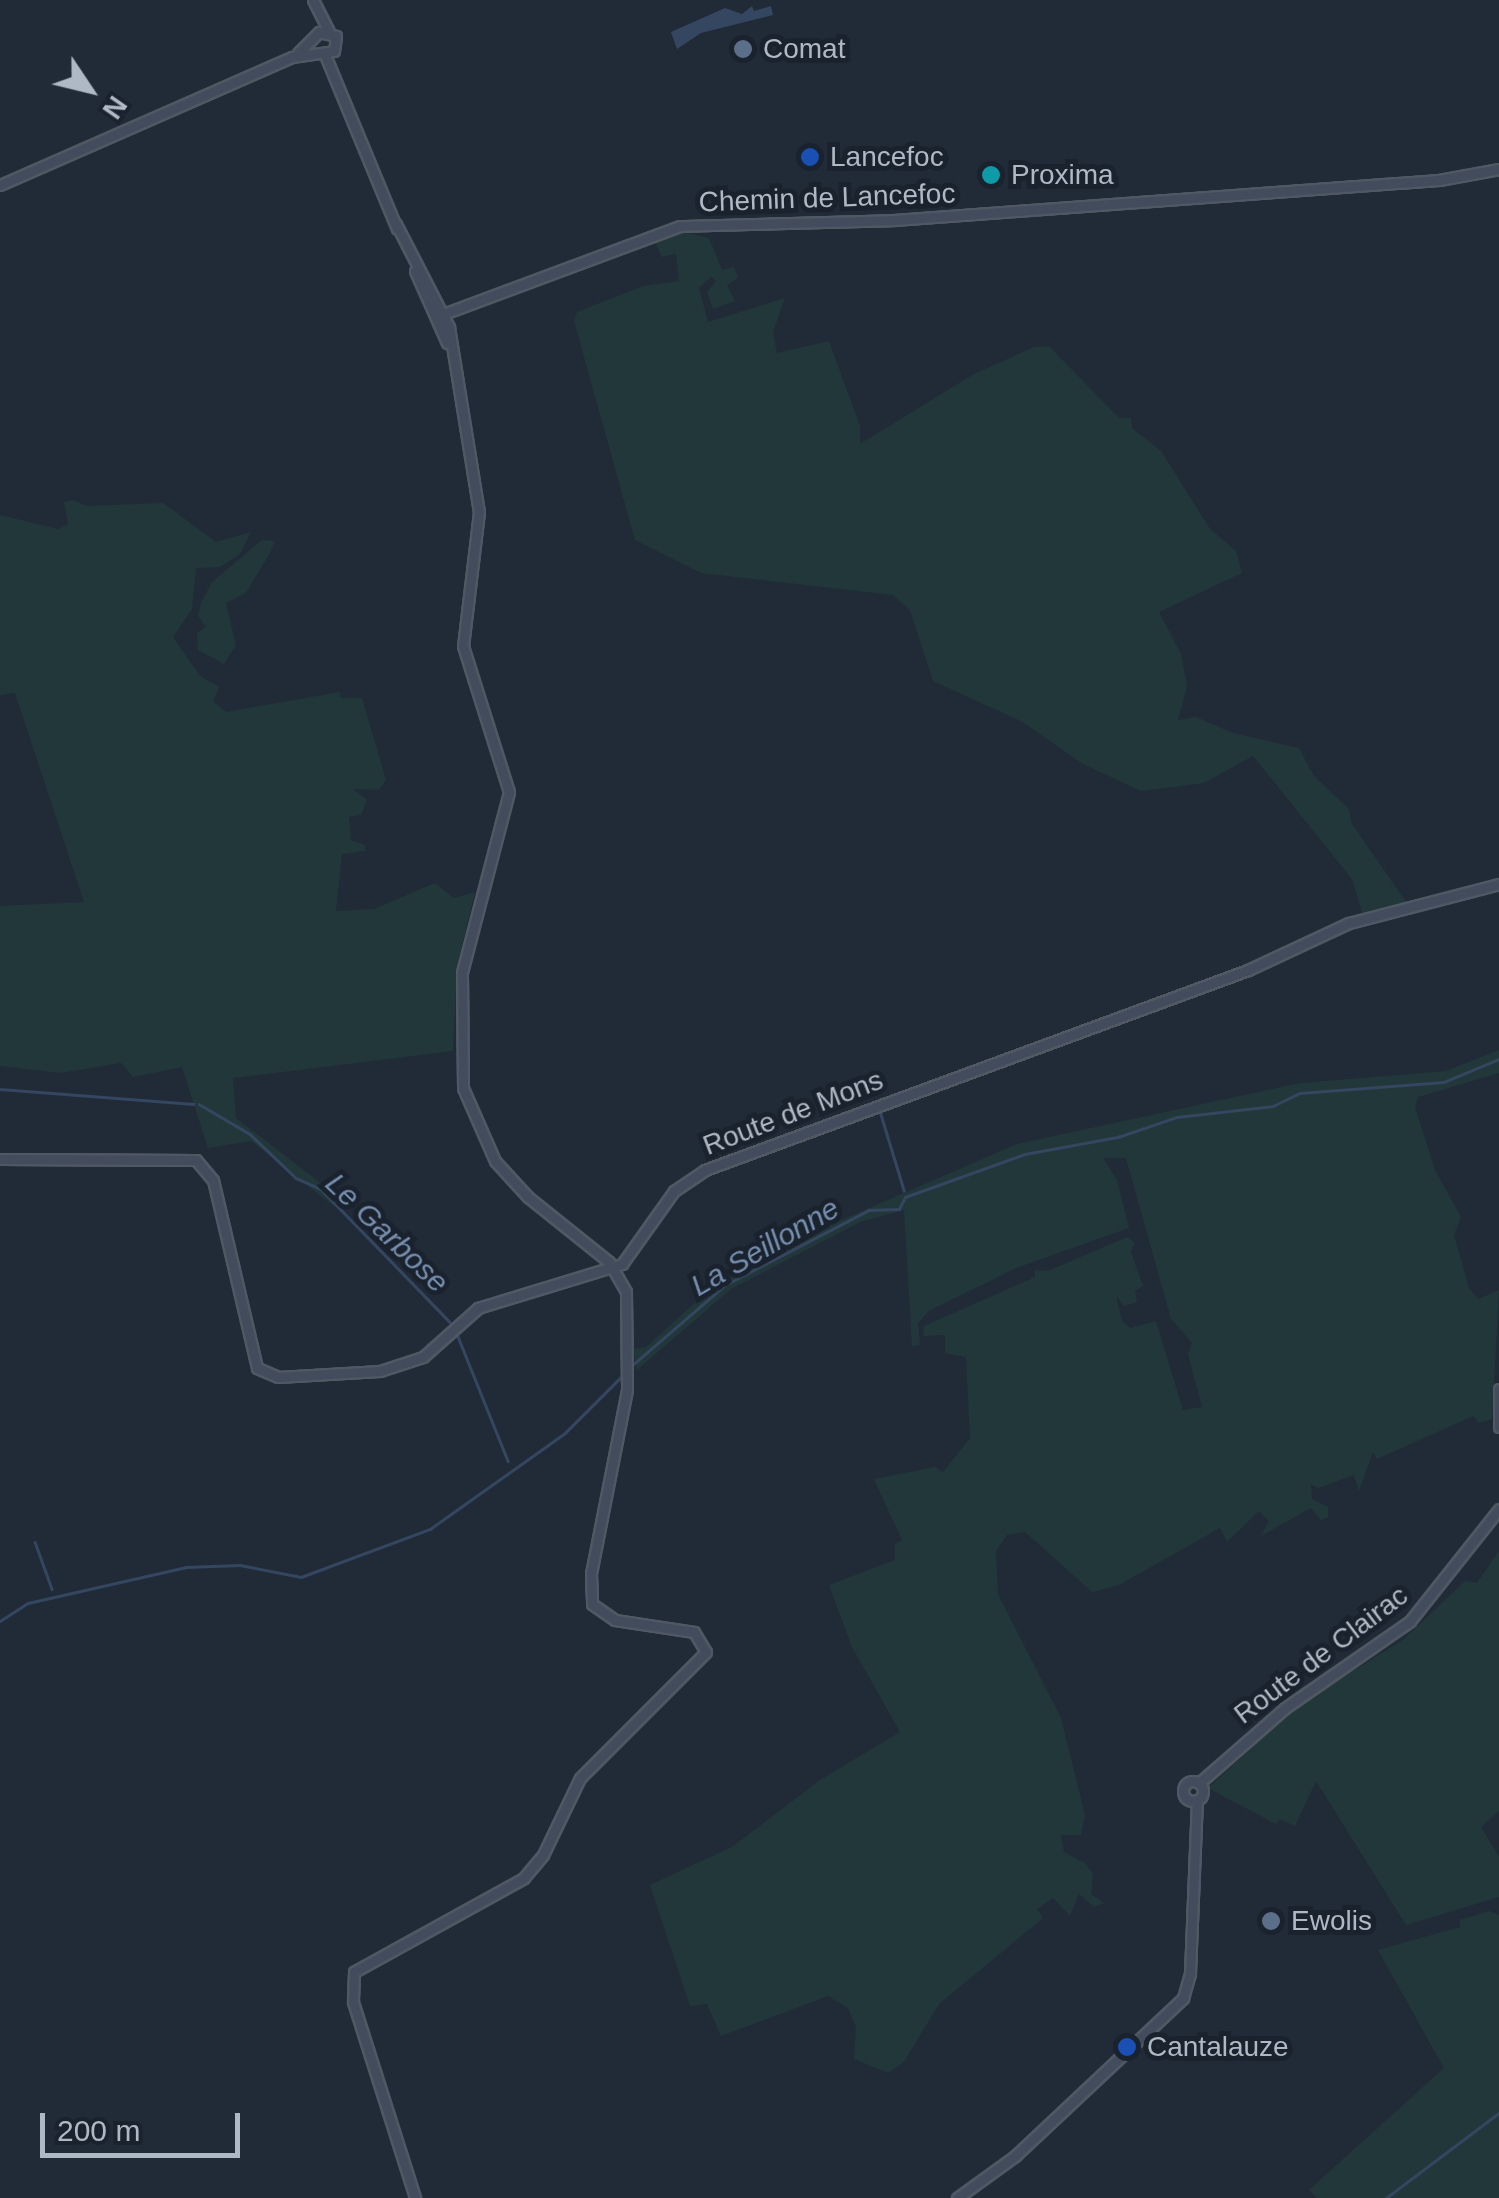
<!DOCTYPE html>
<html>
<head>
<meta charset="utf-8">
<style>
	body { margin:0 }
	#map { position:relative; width:1499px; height:2198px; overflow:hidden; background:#212b38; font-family:Helvetica,sans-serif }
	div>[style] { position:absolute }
	.green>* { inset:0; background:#223739 }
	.water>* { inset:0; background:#344660 }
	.stream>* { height:2.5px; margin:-1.25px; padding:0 1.25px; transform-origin:1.25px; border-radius:1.25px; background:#344660 }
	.roads { filter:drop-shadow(2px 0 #4f5863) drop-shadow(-2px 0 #4f5863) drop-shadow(0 2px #4f5863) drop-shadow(0 -2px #4f5863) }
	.secondary>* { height:9px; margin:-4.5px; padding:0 4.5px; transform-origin:4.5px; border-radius:4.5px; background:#424c5c }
	.secondary>.ring { margin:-4.5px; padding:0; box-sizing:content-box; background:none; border:9px solid #424c5c; border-radius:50% }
	.dots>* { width:28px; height:28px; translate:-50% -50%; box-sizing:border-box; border:5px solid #1a222d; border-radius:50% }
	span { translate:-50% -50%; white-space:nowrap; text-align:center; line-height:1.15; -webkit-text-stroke:10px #1a222d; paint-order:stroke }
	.poi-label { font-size:28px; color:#afb8c5 }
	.left { translate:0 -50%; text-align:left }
	.street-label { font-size:28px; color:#afb8c5 }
	.water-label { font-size:30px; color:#768eae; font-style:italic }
	.north { position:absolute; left:40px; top:40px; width:100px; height:100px; -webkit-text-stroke:8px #1a222d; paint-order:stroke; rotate:125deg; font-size:28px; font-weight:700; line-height:40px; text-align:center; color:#afb8c5 }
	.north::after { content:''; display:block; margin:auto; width:35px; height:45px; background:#afb8c5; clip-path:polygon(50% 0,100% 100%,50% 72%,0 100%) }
	.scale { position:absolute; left:40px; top:2113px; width:200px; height:45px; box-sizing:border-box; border:5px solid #afb8c5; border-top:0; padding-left:12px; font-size:30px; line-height:35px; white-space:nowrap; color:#afb8c5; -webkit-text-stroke:8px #1a222d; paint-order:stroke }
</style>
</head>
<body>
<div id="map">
	<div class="green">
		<div style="clip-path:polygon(683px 232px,709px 238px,722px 270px,734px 267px,738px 278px,727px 285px,735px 301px,713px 309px,707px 292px,716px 281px,711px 277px,699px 288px,708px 322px,785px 298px,773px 332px,777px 353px,829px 341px,860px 426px,860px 444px,974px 374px,1034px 347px,1049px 346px,1119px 418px,1131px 418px,1132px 428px,1161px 451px,1210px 529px,1236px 551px,1242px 573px,1159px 612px,1181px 654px,1187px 686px,1178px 720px,1196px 717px,1233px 733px,1299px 748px,1314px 776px,1349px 809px,1352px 824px,1409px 906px,1363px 915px,1352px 879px,1253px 756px,1204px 783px,1141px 791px,1083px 764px,1021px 721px,933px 681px,910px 610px,893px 595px,701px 573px,635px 540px,574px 321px,577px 312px,643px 286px,679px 281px,676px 254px,662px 257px,656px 245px,659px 235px)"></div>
		<div style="clip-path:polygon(73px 500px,87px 506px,163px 503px,216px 542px,251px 532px,240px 554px,220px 567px,196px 568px,192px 609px,173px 637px,200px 676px,219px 687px,213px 701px,226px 712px,340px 692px,341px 698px,362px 698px,386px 780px,379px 790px,353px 789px,367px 800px,361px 815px,349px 817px,351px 840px,365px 845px,365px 851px,342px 854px,336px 911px,374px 909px,435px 883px,454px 898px,475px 892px,457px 966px,453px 1051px,233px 1078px,236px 1118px,340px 1198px,335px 1207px,251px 1141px,208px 1148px,182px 1067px,133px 1077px,121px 1063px,61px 1073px,0 1066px,0 906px,84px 902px,15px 693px,0 695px,0 515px,58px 529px,68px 524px,64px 502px)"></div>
		<div style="clip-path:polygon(262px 540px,275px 541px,271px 551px,246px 593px,226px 603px,236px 645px,224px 664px,198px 650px,197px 633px,206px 627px,198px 616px,201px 603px,212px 582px)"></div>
		<div style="clip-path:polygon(1499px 1050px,1499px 1073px,1418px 1097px,1415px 1107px,1435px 1170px,1461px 1217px,1454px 1235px,1469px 1288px,1478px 1299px,1499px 1290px,1492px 1419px,1479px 1423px,1473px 1416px,1377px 1459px,1373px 1452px,1359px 1491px,1354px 1475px,1318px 1488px,1311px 1484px,1312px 1499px,1328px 1507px,1328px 1517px,1321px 1520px,1311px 1508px,1261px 1536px,1269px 1521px,1259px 1511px,1227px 1542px,1220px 1528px,1119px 1585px,1092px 1592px,1025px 1532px,1007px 1535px,996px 1551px,998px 1594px,1061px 1718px,1085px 1815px,1081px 1835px,1061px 1835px,1064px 1852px,1085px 1863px,1093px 1874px,1091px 1894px,1104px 1903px,1094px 1907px,1079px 1894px,1070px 1916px,1053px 1898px,1037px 1909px,1043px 1918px,939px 2004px,904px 2062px,888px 2073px,854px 2059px,856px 2027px,848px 2008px,828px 1996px,721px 2036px,707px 2004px,690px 2006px,650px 1885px,732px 1847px,820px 1780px,900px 1732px,852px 1647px,829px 1585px,895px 1560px,895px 1544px,902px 1540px,874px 1479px,935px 1467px,943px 1472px,970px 1438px,966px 1357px,945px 1353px,945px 1335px,923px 1336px,924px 1326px,1035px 1277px,1035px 1270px,1048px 1271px,1127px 1237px,1135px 1243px,1131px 1252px,1143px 1286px,1135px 1291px,1137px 1302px,1124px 1306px,1116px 1296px,1122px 1321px,1130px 1328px,1156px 1321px,1183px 1410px,1202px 1407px,1188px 1354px,1192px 1343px,1171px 1319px,1126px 1158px,1103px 1158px,1117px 1180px,1129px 1228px,1016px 1268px,929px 1311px,918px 1323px,920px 1345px,912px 1346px,904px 1210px,860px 1222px,731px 1289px,637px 1370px,633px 1349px,646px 1347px,718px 1282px,761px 1255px,1017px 1144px,1300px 1083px,1446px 1071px)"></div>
		<div style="clip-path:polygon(1499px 1551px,1499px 1811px,1481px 1827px,1499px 1857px,1499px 1897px,1406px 1925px,1316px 1781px,1295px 1826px,1279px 1819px,1276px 1824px,1208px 1788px,1296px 1707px,1404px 1639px,1465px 1581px,1477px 1583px)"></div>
		<div style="clip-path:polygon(1489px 1911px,1499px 1915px,1499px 2198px,1317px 2198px,1309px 2190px,1444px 2068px,1378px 1950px,1460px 1927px,1460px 1920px)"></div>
	</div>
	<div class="water">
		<div style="clip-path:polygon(752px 6px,754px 11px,771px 6px,773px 15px,701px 33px,677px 49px,671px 32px,725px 8px,742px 14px)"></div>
	</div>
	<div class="stream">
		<div style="left:0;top:1089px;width:194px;rotate:4.4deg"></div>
		<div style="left:199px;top:1104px;width:59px;rotate:30.5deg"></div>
		<div style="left:250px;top:1134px;width:64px;rotate:43.7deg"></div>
		<div style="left:296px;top:1178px;width:27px;rotate:24deg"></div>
		<div style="left:321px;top:1189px;width:185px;rotate:45.9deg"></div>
		<div style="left:880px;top:1111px;width:83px;rotate:73.1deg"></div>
		<div style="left:457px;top:1334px;width:137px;rotate:68.1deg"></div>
		<div style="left:629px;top:1368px;width:127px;rotate:-40.8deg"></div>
		<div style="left:725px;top:1285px;width:162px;rotate:-27.5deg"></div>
		<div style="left:869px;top:1210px;width:30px;rotate:-2deg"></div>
		<div style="left:899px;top:1209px;width:13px;rotate:-63deg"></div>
		<div style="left:905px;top:1197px;width:127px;rotate:-19.7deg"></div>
		<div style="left:1025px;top:1154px;width:95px;rotate:-10.4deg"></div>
		<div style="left:1118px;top:1137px;width:62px;rotate:-18.7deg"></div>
		<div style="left:1177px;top:1117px;width:97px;rotate:-6.5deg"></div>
		<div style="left:1273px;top:1106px;width:30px;rotate:-26deg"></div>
		<div style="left:1300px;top:1093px;width:144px;rotate:-4.4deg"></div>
		<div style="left:1444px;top:1082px;width:60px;rotate:-22.7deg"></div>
		<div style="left:35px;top:1542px;width:50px;rotate:70.1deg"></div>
		<div style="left:0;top:1621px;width:33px;rotate:-33deg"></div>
		<div style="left:28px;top:1603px;width:162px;rotate:-12.8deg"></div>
		<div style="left:186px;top:1567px;width:54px;rotate:-2.1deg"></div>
		<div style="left:240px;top:1565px;width:62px;rotate:11.1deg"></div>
		<div style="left:301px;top:1577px;width:138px;rotate:-20.4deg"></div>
		<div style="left:430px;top:1529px;width:166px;rotate:-35.4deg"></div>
		<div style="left:565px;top:1433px;width:83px;rotate:-45deg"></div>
		<div style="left:1386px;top:2198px;width:141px;rotate:-37deg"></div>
	</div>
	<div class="roads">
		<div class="secondary">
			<div style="left:313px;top:0;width:35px;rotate:63deg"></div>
			<div style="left:298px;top:53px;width:30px;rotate:-45deg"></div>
			<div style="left:325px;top:55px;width:188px;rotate:67.5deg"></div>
			<div style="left:0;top:185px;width:319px;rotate:-23.7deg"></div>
			<div style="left:292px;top:57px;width:42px;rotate:-8.1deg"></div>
			<div style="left:334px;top:51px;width:15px;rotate:-82deg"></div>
			<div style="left:336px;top:36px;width:17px;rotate:-167deg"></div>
			<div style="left:396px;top:224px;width:116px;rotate:62.8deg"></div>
			<div style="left:449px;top:327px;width:187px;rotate:80.8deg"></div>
			<div style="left:479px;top:512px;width:135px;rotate:96.8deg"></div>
			<div style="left:463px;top:646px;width:153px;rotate:72.5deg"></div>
			<div style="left:509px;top:792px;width:187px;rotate:104.6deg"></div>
			<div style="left:462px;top:973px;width:115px;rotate:89.5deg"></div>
			<div style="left:463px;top:1088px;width:80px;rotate:66.3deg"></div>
			<div style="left:495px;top:1161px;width:49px;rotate:47.5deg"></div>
			<div style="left:528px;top:1197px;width:104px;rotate:38.7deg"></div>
			<div style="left:609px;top:1262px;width:34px;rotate:60deg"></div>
			<div style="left:626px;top:1292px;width:98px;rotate:89.4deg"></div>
			<div style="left:627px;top:1390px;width:187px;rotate:101.1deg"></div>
			<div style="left:591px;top:1573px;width:31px;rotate:88deg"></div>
			<div style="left:592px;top:1604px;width:28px;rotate:35deg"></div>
			<div style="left:615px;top:1620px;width:80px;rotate:8.6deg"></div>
			<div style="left:694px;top:1632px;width:23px;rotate:59deg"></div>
			<div style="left:706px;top:1652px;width:178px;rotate:135deg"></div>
			<div style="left:580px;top:1778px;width:85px;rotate:115.7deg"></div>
			<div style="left:543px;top:1855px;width:30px;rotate:130deg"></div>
			<div style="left:524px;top:1878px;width:194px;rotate:151.1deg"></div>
			<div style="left:354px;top:1972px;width:30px;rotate:92deg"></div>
			<div style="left:353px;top:2002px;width:206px;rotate:72.4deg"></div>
			<div style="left:415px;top:271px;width:79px;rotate:66deg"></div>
			<div style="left:438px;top:316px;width:258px;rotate:-20.4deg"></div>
			<div style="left:680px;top:226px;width:214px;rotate:-1.6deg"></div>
			<div style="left:894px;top:220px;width:546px;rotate:-4.2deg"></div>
			<div style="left:1439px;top:180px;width:61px;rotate:-10.4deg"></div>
			<div style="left:0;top:1159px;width:196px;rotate:0.3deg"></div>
			<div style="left:196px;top:1160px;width:26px;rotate:50deg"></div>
			<div style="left:213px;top:1180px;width:193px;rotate:76.8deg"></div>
			<div style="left:257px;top:1368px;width:23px;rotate:23deg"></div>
			<div style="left:278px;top:1377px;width:102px;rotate:-3.4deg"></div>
			<div style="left:380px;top:1371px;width:45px;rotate:-18deg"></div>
			<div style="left:423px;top:1357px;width:74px;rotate:-41.7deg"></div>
			<div style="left:478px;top:1308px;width:151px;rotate:-17deg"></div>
			<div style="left:622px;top:1264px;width:90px;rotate:-54.5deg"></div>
			<div style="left:674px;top:1191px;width:37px;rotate:-34deg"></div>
			<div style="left:705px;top:1170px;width:579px;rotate:-20.22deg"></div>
			<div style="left:1248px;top:970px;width:111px;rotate:-25deg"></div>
			<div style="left:1349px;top:923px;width:155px;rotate:-14.6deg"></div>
			<div style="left:1499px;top:1389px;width:38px;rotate:90deg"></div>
			<div class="ring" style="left:1183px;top:1781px;width:11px;height:11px"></div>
			<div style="left:1199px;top:1783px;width:114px;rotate:-41.1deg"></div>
			<div style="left:1285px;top:1708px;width:152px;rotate:-34.8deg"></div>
			<div style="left:1410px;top:1621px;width:143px;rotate:-51.5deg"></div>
			<div style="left:957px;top:2198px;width:72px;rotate:-35.9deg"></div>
			<div style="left:1015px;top:2156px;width:231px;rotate:-43.2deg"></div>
			<div style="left:1183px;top:1998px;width:26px;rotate:-74deg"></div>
			<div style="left:1190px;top:1973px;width:173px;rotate:-87.7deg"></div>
		</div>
	</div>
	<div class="dots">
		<div style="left:743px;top:49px;background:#5c6f8a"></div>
		<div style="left:810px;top:157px;background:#1a4fb4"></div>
		<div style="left:991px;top:175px;background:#0f9aa8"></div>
		<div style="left:1271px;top:1921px;background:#5c6f8a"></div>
		<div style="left:1127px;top:2047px;background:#1a4fb4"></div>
	</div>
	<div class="poi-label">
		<span class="left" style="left:763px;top:49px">Comat</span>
		<span class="left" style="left:830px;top:157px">Lancefoc</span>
		<span class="left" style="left:1011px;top:175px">Proxima</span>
		<span class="left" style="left:1291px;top:1921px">Ewolis</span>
		<span class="left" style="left:1147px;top:2047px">Cantalauze</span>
	</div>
	<div class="street-label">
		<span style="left:827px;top:198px;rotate:-2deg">Chemin de Lancefoc</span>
		<span style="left:793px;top:1113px;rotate:-21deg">Route de Mons</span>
		<span style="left:1321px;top:1655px;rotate:-37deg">Route de Clairac</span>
	</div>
	<div class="water-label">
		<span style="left:387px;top:1233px;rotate:44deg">Le Garbose</span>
		<span style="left:765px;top:1247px;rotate:-30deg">La Seillonne</span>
	</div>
	<div class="north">N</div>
	<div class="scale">200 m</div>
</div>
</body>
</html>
